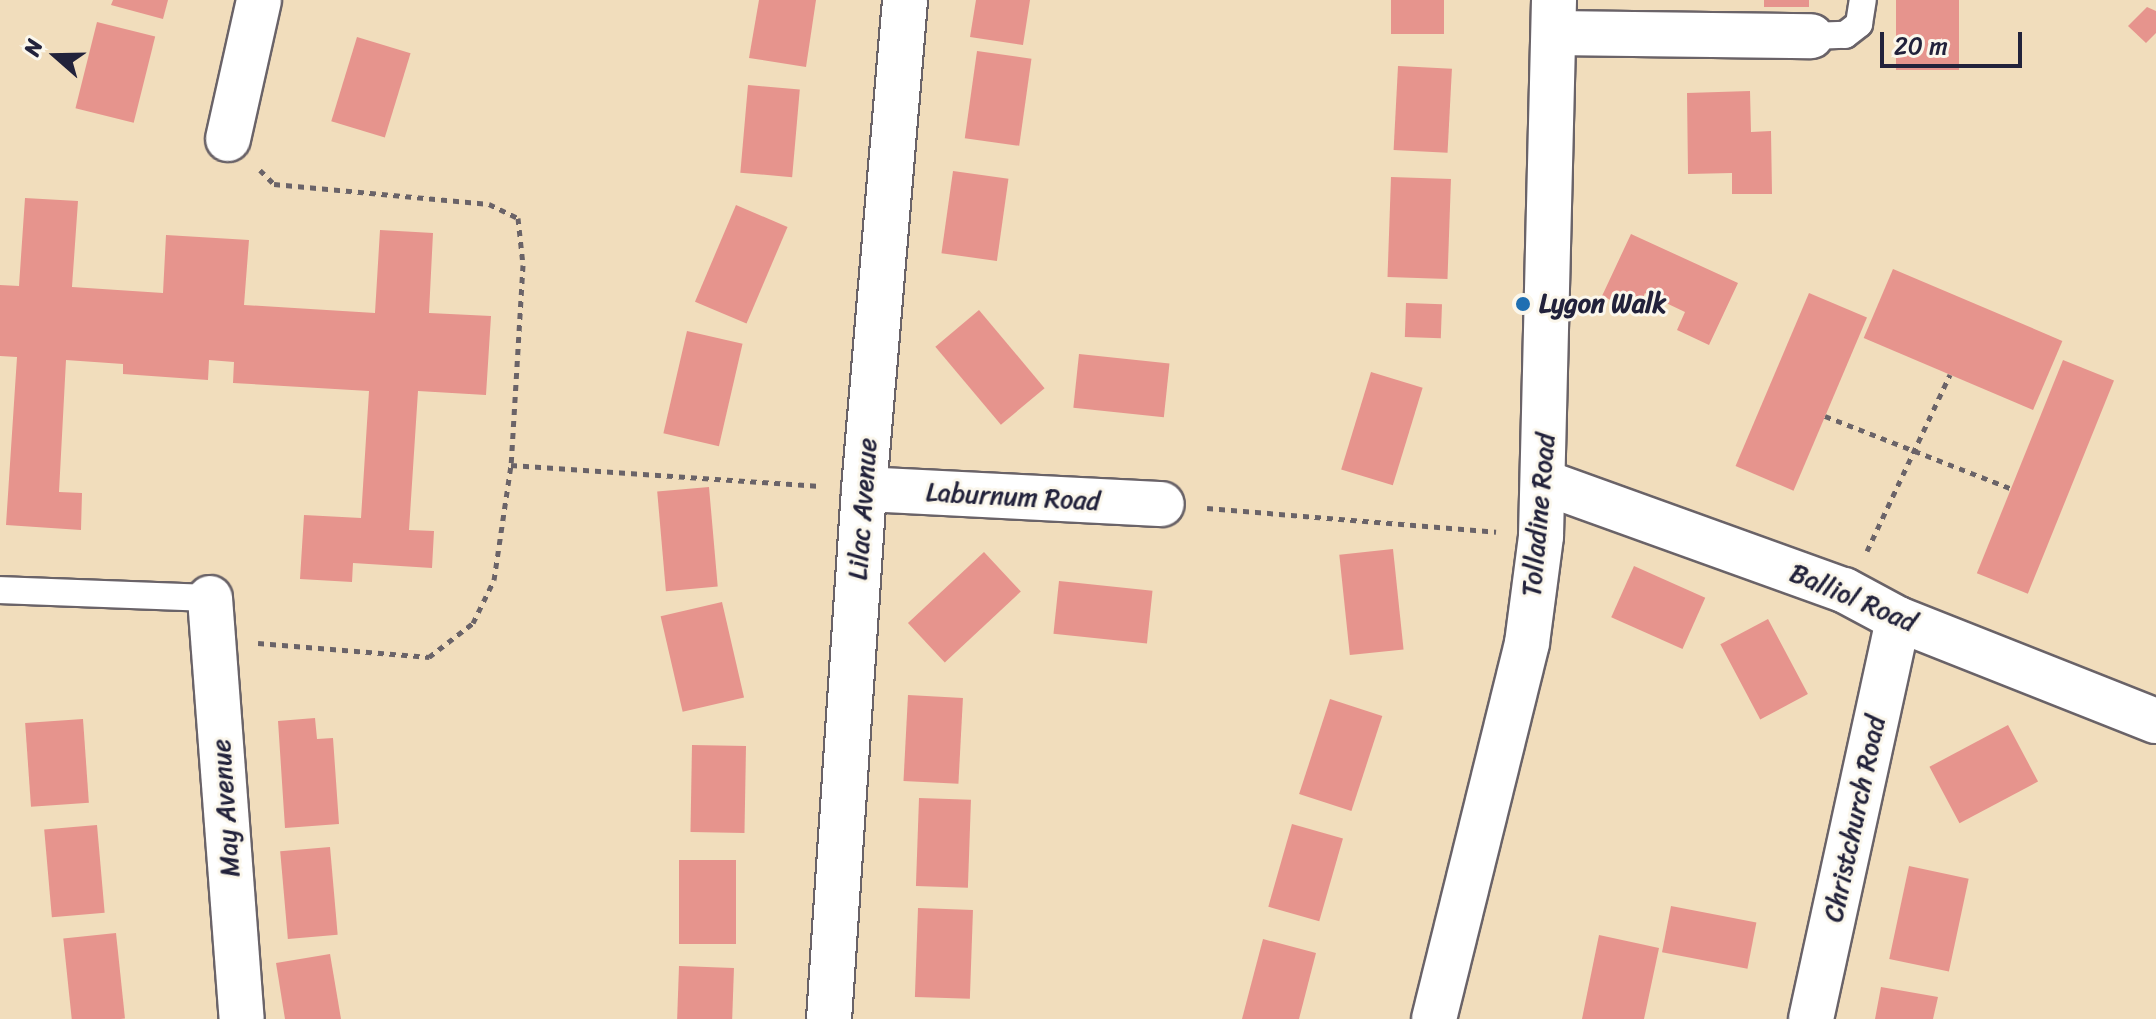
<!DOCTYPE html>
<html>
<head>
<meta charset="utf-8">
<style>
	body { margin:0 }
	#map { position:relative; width:2156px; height:1019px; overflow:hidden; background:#f1ddbc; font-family:Sriracha,sans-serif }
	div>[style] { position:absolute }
	.building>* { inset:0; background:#e6948d; transform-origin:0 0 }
	.path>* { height:5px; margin-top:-2.5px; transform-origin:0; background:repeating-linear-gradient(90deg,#6a6368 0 6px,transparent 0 12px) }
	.roads { filter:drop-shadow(2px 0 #6a6368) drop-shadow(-2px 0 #6a6368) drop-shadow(0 2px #6a6368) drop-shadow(0 -2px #6a6368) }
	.lane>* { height:26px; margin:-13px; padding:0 13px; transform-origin:13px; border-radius:13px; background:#fff }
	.street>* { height:44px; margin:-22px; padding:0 22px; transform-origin:22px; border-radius:22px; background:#fff }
	.secondary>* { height:44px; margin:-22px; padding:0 22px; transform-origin:22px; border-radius:22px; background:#fff }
	.dots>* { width:22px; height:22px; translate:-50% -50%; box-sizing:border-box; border:4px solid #fbf7ec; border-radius:50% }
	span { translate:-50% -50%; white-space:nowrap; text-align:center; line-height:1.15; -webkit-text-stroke:6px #fbf7ec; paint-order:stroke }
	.poi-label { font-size:26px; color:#22223b; font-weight:700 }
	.left { translate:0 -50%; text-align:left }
	.street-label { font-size:26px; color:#22223b }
	.north { position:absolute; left:16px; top:16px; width:80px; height:80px; -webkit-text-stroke:6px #fbf7ec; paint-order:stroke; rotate:290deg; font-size:22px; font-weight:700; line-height:32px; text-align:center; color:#22223b }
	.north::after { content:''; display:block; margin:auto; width:28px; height:36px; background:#22223b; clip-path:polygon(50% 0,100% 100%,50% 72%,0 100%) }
	.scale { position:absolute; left:1880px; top:32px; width:142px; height:36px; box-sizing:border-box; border:4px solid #22223b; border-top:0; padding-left:10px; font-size:24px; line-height:28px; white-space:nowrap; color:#22223b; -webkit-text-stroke:6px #fbf7ec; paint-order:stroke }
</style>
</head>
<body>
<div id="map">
	<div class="building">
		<div style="clip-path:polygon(113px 0,168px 0,163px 19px,111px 5px)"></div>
		<div style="clip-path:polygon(759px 0,816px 0,806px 67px,749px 58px)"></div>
		<div style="clip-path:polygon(976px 0,1030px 0,1023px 45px,970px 37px)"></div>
		<div style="left:1391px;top:0;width:53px;height:34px"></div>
		<div style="left:1764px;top:0;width:45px;height:7px"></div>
		<div style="left:1896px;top:0;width:63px;height:70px"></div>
		<div style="clip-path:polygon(2147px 7px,2156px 11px,2156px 33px,2146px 43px,2128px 26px)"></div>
		<div style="left:97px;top:22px;width:60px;height:89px;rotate:14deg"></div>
		<div style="left:357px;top:37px;width:56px;height:88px;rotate:17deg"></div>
		<div style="left:977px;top:51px;width:55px;height:88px;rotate:8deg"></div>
		<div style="left:1398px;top:66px;width:54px;height:84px;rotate:3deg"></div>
		<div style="left:748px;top:85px;width:52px;height:88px;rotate:5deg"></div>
		<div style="clip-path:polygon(1750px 91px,1751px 132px,1771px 131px,1772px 194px,1732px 194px,1732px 173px,1688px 174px,1687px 93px)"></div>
		<div style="left:953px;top:171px;width:56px;height:83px;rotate:8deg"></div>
		<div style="left:1391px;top:177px;width:60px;height:100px;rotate:2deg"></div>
		<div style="clip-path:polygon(25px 198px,78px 201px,72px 287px,163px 293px,166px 235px,249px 240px,244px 305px,375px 313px,380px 230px,433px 233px,429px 313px,491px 316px,486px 395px,418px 391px,409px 530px,434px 531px,432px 568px,353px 563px,352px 582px,300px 579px,304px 515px,361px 518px,369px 391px,233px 383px,234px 362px,209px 360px,208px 380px,123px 374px,123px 364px,66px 360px,59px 492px,82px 493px,81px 530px,6px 525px,17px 357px,0 356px,0 285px,19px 286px)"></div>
		<div style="left:736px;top:205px;width:56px;height:105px;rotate:23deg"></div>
		<div style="clip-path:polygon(1631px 234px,1738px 283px,1709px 345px,1677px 330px,1685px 312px,1645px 293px,1637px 312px,1602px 296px)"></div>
		<div style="left:1893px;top:269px;width:184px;height:75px;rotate:23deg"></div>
		<div style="left:1809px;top:293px;width:63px;height:188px;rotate:23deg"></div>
		<div style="left:1406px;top:303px;width:36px;height:34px;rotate:2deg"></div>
		<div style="left:979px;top:310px;width:102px;height:57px;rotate:50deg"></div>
		<div style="left:687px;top:331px;width:57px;height:105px;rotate:13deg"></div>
		<div style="left:1079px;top:354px;width:91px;height:54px;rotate:6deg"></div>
		<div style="left:2063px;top:360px;width:55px;height:230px;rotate:22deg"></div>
		<div style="left:1371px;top:372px;width:54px;height:102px;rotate:17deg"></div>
		<div style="left:709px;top:487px;width:100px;height:52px;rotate:85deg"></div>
		<div style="left:1393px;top:549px;width:101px;height:54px;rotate:84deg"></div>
		<div style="left:984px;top:552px;width:54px;height:104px;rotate:47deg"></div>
		<div style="left:1634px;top:566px;width:78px;height:56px;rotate:24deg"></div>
		<div style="left:1059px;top:581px;width:94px;height:53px;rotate:6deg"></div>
		<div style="left:722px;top:602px;width:98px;height:63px;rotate:77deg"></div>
		<div style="left:1768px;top:619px;width:85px;height:54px;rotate:62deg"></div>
		<div style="left:908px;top:695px;width:55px;height:86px;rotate:3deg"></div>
		<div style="left:1330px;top:699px;width:55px;height:100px;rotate:18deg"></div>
		<div style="clip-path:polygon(315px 718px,317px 739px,333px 738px,339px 824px,285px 828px,278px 721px)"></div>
		<div style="left:83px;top:719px;width:84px;height:58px;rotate:86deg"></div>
		<div style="left:2008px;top:725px;width:64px;height:89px;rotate:62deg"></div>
		<div style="left:692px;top:745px;width:54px;height:87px;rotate:1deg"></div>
		<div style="left:919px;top:798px;width:52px;height:88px;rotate:2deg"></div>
		<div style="left:1292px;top:824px;width:53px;height:86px;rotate:16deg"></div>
		<div style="left:97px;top:825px;width:88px;height:53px;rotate:85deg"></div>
		<div style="left:330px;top:847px;width:88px;height:50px;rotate:85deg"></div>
		<div style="left:679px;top:860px;width:57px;height:84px"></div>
		<div style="left:1909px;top:866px;width:61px;height:95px;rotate:12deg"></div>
		<div style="left:1671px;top:906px;width:87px;height:47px;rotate:11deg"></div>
		<div style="left:918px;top:908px;width:55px;height:89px;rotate:2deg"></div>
		<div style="left:116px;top:933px;width:86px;height:53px;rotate:84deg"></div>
		<div style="clip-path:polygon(1599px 935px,1659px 948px,1644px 1019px,1582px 1019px)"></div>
		<div style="clip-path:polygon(1263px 939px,1316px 953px,1299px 1019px,1242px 1019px)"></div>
		<div style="clip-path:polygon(330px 954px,341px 1019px,285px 1019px,276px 963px)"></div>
		<div style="left:679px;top:966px;width:55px;height:53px;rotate:2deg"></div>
		<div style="clip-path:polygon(1881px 987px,1938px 997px,1933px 1019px,1875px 1019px)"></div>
	</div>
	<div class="path">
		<div style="left:260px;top:170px;width:20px;rotate:45deg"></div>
		<div style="left:274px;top:184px;width:216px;rotate:5.3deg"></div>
		<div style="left:489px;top:204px;width:32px;rotate:26deg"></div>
		<div style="left:518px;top:218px;width:47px;rotate:83.9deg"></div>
		<div style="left:523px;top:265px;width:200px;rotate:93.4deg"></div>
		<div style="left:511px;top:465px;width:310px;rotate:3.9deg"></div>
		<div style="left:1825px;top:416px;width:199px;rotate:21.3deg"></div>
		<div style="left:1207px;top:508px;width:290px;rotate:4.7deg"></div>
		<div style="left:1867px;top:551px;width:195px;rotate:-64.8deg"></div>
		<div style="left:258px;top:643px;width:172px;rotate:4.7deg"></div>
		<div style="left:429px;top:657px;width:56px;rotate:-37.7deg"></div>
		<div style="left:473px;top:623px;width:48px;rotate:-64deg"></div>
		<div style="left:494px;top:580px;width:116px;rotate:-81.6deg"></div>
	</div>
	<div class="roads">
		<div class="lane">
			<div style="left:1811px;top:36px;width:34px;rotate:-2deg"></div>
			<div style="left:1845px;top:35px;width:18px;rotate:-38deg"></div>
			<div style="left:1859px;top:24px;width:24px;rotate:-81deg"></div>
			<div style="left:0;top:590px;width:210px;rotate:2.2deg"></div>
		</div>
		<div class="street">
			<div style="left:1554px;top:33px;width:257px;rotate:0.7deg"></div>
			<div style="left:228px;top:139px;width:142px;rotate:-77.4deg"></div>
			<div style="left:1546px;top:483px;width:317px;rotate:19.8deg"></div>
			<div style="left:1844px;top:590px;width:61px;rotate:28.2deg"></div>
			<div style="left:1898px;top:619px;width:277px;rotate:21.6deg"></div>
			<div style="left:864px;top:489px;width:298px;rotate:2.9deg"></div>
			<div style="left:210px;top:598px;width:422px;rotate:85.7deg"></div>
			<div style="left:829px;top:1019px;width:531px;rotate:-86.22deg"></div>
			<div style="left:864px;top:489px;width:491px;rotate:-85.2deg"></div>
			<div style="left:1811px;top:1019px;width:409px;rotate:-77.7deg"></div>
		</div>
		<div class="secondary">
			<div style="left:1434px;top:1019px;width:387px;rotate:-76.1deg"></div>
			<div style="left:1527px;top:643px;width:108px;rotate:-82.5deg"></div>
			<div style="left:1541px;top:536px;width:536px;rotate:-88.61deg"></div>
		</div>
	</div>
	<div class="dots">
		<div style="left:1523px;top:304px;background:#1f6fb2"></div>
	</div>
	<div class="poi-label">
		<span class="left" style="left:1539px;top:304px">Lygon Walk</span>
	</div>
	<div class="street-label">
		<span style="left:1013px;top:497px;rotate:3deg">Laburnum Road</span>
		<span style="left:863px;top:509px;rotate:-86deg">Lilac Avenue</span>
		<span style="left:1539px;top:515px;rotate:-85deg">Tolladine Road</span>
		<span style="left:1853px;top:598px;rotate:23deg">Balliol Road</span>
		<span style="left:226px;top:808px;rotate:-94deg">May Avenue</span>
		<span style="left:1855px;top:819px;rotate:-78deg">Christchurch Road</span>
	</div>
	<div class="north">N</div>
	<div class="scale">20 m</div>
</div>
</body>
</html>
